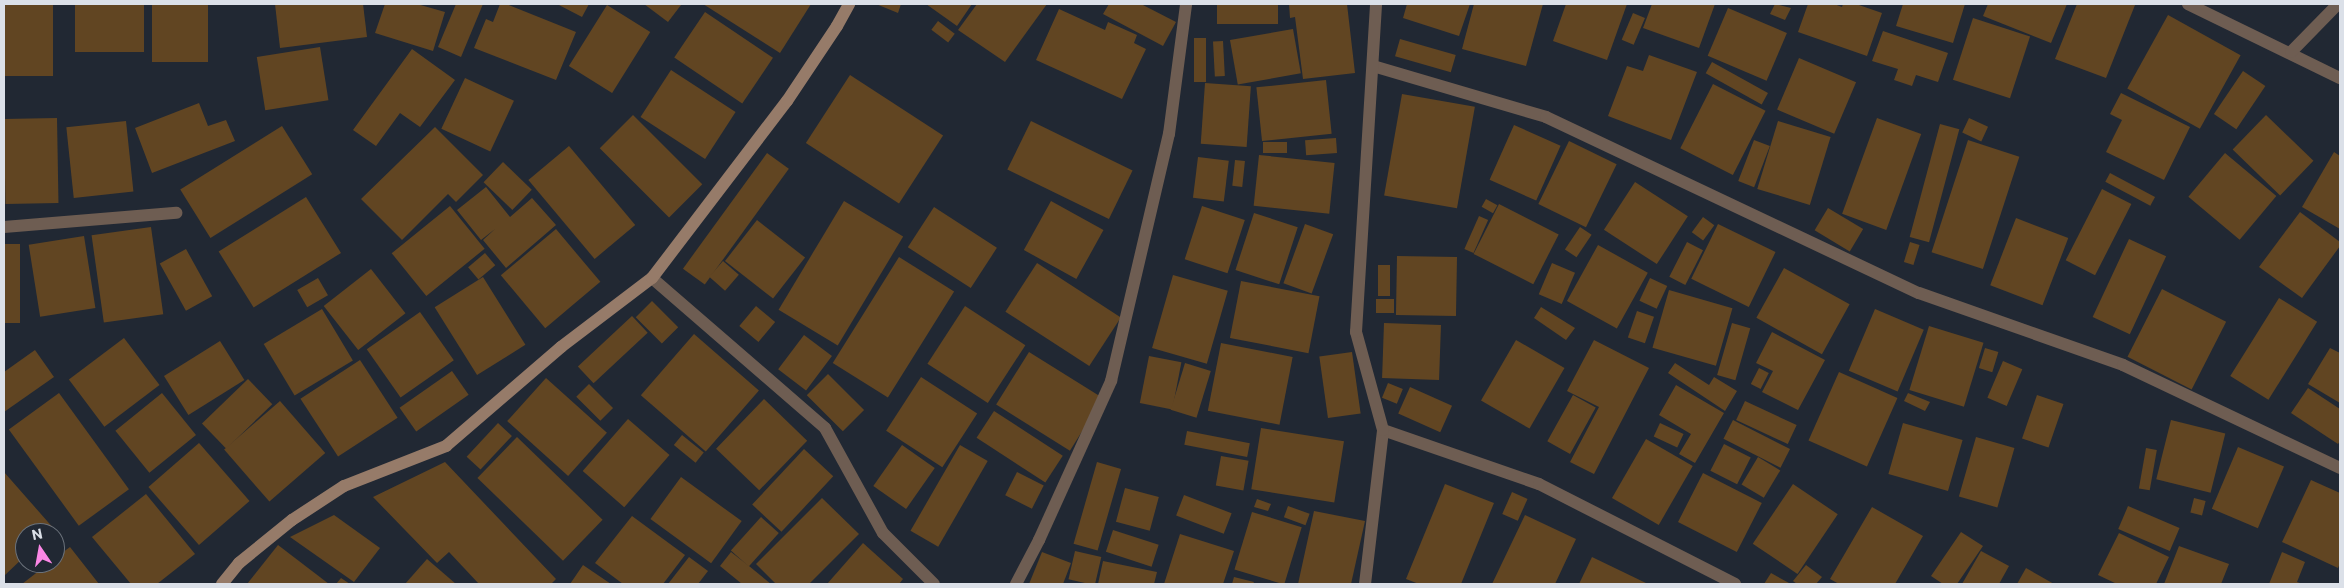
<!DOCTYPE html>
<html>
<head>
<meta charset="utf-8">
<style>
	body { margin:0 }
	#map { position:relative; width:2344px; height:588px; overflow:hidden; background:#212833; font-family:Commissioner,sans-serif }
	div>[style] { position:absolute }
	.building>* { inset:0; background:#614522; transform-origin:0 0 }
	.street>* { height:12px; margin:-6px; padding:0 6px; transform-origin:6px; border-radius:6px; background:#6e5d52 }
	.secondary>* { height:12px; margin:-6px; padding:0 6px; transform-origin:6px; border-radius:6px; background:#967b69 }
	span { translate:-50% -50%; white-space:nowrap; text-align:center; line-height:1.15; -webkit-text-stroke:4px #212833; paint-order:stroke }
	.frame { position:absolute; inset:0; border:5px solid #dbe0e8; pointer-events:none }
	.north { position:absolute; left:15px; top:523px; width:50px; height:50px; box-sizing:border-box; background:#212833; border:1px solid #6b727b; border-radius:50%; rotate:348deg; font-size:14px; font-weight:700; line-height:20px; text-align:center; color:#dbe0e8 }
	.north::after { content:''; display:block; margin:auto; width:18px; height:22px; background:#fb87e6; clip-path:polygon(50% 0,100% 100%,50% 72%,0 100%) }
</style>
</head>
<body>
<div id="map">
	<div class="building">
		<div style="left:4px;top:4px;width:49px;height:72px"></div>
		<div style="left:75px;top:4px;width:69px;height:48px"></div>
		<div style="left:152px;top:4px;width:56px;height:58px"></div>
		<div style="clip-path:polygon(275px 4px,363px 4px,367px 37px,280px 48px)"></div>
		<div style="clip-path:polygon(385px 4px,417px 4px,445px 12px,433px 51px,375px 33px)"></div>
		<div style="clip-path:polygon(456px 4px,483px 4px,461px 57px,438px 47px)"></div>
		<div style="clip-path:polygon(500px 4px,506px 4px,576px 32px,556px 80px,474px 48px,486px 19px,493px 22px)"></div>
		<div style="clip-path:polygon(557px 4px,589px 4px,582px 17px)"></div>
		<div style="clip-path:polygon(644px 4px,679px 4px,681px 5px,668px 22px)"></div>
		<div style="clip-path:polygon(703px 4px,811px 4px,780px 53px)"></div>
		<div style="clip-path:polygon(876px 4px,901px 4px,898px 13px)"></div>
		<div style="clip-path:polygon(926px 4px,972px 4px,957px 26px)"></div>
		<div style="clip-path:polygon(977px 4px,1047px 4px,1005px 62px,958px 30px)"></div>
		<div style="clip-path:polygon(1109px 4px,1141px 4px,1176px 22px,1163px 46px,1103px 14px)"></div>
		<div style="left:1217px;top:4px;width:61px;height:20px"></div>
		<div style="clip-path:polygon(1289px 4px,1347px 4px,1355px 73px,1303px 79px,1295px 17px,1290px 18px)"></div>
		<div style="clip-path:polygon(1407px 4px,1470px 4px,1459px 36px,1403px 18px)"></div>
		<div style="clip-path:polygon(1474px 4px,1543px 4px,1526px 66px,1462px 49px)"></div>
		<div style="clip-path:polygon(1566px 4px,1627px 4px,1607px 60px,1553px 41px)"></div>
		<div style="clip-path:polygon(1652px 4px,1715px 4px,1699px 48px,1643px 28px)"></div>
		<div style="clip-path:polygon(1775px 4px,1791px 8px,1785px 20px,1770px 14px)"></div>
		<div style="clip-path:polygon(1808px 4px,1834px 4px,1842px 7px,1843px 4px,1856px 4px,1882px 13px,1867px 56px,1798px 32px)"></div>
		<div style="clip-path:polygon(1903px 4px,1965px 4px,1953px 43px,1896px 26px)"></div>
		<div style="clip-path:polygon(1988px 4px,2067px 4px,2051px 43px,1983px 16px)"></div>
		<div style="clip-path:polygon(2077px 4px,2135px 5px,2106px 78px,2055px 59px)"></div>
		<div style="left:607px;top:5px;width:51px;height:72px;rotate:32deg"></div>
		<div style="left:1728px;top:8px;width:64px;height:52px;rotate:23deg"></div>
		<div style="clip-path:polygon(1059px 9px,1105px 30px,1108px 22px,1137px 35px,1134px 43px,1146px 49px,1122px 99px,1036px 60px)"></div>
		<div style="left:705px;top:12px;width:82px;height:55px;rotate:34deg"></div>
		<div style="left:1633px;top:13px;width:13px;height:29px;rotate:23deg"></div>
		<div style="left:2168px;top:15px;width:83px;height:84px;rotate:29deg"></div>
		<div style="left:1973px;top:18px;width:60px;height:65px;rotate:18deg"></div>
		<div style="left:938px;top:21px;width:21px;height:11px;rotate:37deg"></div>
		<div style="left:1293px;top:29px;width:45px;height:64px;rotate:80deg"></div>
		<div style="clip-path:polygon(1883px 31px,1948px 53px,1938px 82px,1916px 75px,1912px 86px,1894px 80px,1898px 69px,1872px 61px)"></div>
		<div style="left:1194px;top:38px;width:12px;height:44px"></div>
		<div style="left:1400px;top:39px;width:58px;height:18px;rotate:16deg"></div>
		<div style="left:1223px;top:41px;width:35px;height:10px;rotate:87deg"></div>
		<div style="left:320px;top:47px;width:54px;height:64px;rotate:81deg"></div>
		<div style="clip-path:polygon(412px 49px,455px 80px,420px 127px,400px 113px,376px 146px,353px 130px)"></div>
		<div style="clip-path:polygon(1649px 55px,1697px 72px,1671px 140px,1608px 116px,1627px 66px,1643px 71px)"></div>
		<div style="left:1799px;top:58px;width:62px;height:56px;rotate:23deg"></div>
		<div style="left:1712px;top:62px;width:64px;height:13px;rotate:29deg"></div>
		<div style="left:671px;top:70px;width:77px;height:56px;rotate:33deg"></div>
		<div style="left:2243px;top:71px;width:27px;height:52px;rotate:34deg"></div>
		<div style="left:850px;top:75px;width:111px;height:81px;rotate:33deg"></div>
		<div style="left:465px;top:78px;width:54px;height:56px;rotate:25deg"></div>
		<div style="left:1326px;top:80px;width:54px;height:70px;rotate:84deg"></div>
		<div style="left:1205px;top:83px;width:46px;height:61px;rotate:4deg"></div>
		<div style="left:1713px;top:84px;width:59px;height:72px;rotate:27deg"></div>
		<div style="clip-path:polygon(2121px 93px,2190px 127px,2164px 180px,2106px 152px,2122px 120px,2110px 114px)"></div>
		<div style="left:1402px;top:94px;width:74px;height:103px;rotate:10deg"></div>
		<div style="clip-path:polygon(199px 103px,208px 126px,226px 120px,235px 141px,152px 173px,135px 128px)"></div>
		<div style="left:633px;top:115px;width:98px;height:47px;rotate:45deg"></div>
		<div style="left:2266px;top:115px;width:66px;height:48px;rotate:44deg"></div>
		<div style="left:57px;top:118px;width:85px;height:53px;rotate:89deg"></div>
		<div style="left:1877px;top:118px;width:47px;height:102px;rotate:20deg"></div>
		<div style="left:1969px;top:118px;width:21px;height:16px;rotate:25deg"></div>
		<div style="left:126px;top:121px;width:71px;height:60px;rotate:84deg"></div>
		<div style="left:1031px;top:121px;width:113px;height:54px;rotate:26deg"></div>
		<div style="left:1778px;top:121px;width:55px;height:71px;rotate:17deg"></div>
		<div style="left:1940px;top:124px;width:20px;height:117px;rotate:15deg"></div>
		<div style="left:1514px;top:125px;width:51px;height:60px;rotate:24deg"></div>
		<div style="left:282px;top:126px;width:57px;height:120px;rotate:58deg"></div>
		<div style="clip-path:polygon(435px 127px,483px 175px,456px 202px,448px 194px,402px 240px,361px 199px)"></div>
		<div style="left:1336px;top:138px;width:15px;height:31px;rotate:86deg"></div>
		<div style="left:1754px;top:140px;width:17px;height:44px;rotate:21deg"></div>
		<div style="left:1968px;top:140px;width:54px;height:118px;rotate:18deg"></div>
		<div style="left:1569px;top:141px;width:53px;height:70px;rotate:26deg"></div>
		<div style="left:1287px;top:142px;width:11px;height:24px;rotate:90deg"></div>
		<div style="left:569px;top:146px;width:103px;height:53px;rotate:50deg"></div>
		<div style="clip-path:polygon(2334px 152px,2340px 156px,2340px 229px,2302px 207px)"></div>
		<div style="left:767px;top:153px;width:27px;height:143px;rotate:36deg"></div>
		<div style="left:2225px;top:153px;width:67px;height:57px;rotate:40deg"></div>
		<div style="left:1259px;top:155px;width:76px;height:51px;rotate:6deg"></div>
		<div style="left:1198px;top:157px;width:31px;height:41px;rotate:7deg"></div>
		<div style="left:1235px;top:160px;width:10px;height:26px;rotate:6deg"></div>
		<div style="left:503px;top:162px;width:40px;height:28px;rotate:44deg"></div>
		<div style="left:2110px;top:173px;width:51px;height:10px;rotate:28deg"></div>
		<div style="left:1635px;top:182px;width:63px;height:57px;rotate:33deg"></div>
		<div style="clip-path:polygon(486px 187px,510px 217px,532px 198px,556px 225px,506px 268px,483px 240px,495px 229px,481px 240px,457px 210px)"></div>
		<div style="left:2102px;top:189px;width:33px;height:80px;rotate:27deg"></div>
		<div style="left:306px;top:197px;width:66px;height:103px;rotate:58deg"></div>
		<div style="left:1486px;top:199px;width:13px;height:9px;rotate:29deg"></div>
		<div style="left:844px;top:201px;width:69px;height:127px;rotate:31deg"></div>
		<div style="left:1051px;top:201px;width:60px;height:56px;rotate:29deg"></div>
		<div style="left:1499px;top:204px;width:67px;height:56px;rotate:27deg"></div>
		<div style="left:450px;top:206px;width:55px;height:75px;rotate:51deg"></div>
		<div style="left:1202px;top:206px;width:45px;height:56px;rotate:18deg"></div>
		<div style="left:934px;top:207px;width:75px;height:48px;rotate:33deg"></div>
		<div style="left:1828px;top:208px;width:41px;height:26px;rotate:31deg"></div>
		<div style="clip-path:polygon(2300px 212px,2340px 242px,2340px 246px,2302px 298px,2259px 267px)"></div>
		<div style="left:1254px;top:213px;width:46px;height:60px;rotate:18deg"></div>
		<div style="left:1479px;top:216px;width:10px;height:36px;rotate:24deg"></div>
		<div style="left:1703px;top:217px;width:14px;height:19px;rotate:36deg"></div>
		<div style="left:2016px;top:218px;width:56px;height:72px;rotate:21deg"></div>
		<div style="left:757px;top:220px;width:61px;height:52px;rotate:38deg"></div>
		<div style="left:1305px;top:224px;width:30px;height:63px;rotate:20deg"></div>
		<div style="left:1718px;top:224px;width:64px;height:61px;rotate:26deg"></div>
		<div style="left:151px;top:227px;width:88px;height:60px;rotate:82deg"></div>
		<div style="left:1580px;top:227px;width:14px;height:27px;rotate:34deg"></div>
		<div style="left:556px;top:229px;width:69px;height:72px;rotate:50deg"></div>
		<div style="left:84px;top:236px;width:73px;height:56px;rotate:81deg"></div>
		<div style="left:2129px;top:239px;width:41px;height:86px;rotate:25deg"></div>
		<div style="left:1687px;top:242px;width:18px;height:39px;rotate:27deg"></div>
		<div style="left:1910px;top:242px;width:10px;height:21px;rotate:17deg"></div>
		<div style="left:4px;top:244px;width:16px;height:79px"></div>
		<div style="left:1598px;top:245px;width:57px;height:64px;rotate:29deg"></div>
		<div style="left:186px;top:249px;width:54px;height:30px;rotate:61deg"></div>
		<div style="left:485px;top:253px;width:16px;height:22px;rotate:50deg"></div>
		<div style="left:1397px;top:256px;width:60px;height:59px;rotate:1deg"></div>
		<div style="left:899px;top:257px;width:65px;height:125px;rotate:32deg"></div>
		<div style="left:723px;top:261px;width:21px;height:21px;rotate:41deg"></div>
		<div style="left:1037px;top:263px;width:100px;height:58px;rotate:33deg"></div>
		<div style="left:1552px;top:263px;width:25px;height:34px;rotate:23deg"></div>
		<div style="left:1378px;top:265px;width:12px;height:31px"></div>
		<div style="left:1784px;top:268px;width:75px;height:57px;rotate:29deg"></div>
		<div style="left:371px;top:269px;width:56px;height:60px;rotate:52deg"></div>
		<div style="left:1173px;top:275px;width:57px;height:76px;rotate:16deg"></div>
		<div style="left:483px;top:277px;width:80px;height:57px;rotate:58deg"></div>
		<div style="left:318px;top:278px;width:20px;height:24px;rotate:60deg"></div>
		<div style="left:1650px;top:278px;width:19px;height:25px;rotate:25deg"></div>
		<div style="left:1241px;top:281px;width:80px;height:58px;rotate:11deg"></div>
		<div style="left:2162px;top:289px;width:72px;height:76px;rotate:27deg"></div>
		<div style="left:1669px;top:290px;width:66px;height:60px;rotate:16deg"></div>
		<div style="left:2279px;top:298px;width:45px;height:92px;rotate:32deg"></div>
		<div style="left:1376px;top:299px;width:18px;height:14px"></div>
		<div style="left:652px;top:301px;width:37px;height:23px;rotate:45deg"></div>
		<div style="left:756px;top:306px;width:25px;height:26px;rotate:40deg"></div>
		<div style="left:965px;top:306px;width:72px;height:69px;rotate:33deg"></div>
		<div style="clip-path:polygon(1541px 307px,1575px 328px,1566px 340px,1534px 318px)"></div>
		<div style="left:322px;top:309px;width:60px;height:68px;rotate:59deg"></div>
		<div style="left:1875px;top:309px;width:53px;height:67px;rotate:23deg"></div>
		<div style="left:1637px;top:311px;width:18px;height:28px;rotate:19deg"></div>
		<div style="left:420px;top:312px;width:59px;height:65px;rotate:55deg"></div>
		<div style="left:632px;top:316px;width:23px;height:74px;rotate:47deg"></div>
		<div style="left:1384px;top:323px;width:57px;height:55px;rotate:2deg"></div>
		<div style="left:1732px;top:323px;width:19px;height:54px;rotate:16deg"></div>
		<div style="left:1929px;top:326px;width:57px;height:67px;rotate:17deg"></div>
		<div style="clip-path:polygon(1772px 332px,1825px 360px,1798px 410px,1762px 392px,1773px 371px,1756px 363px)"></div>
		<div style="left:694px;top:334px;width:86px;height:81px;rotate:41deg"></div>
		<div style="left:804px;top:335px;width:35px;height:43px;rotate:37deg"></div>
		<div style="left:124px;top:338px;width:59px;height:69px;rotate:53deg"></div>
		<div style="left:1516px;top:340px;width:56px;height:70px;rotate:30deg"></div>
		<div style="clip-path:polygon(1594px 340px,1649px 368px,1594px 474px,1570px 462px,1599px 407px,1567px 391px)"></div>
		<div style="left:220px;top:341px;width:46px;height:66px;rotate:58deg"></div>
		<div style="left:1221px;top:343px;width:73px;height:69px;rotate:11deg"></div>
		<div style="left:1985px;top:348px;width:14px;height:21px;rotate:17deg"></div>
		<div style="clip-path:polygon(2330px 348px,2340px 353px,2340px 403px,2308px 384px)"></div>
		<div style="clip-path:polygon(35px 350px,54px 377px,4px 412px,4px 372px)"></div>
		<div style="left:1029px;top:352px;width:87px;height:62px;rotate:32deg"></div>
		<div style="left:1352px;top:352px;width:62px;height:33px;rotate:82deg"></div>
		<div style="left:1149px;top:356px;width:33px;height:48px;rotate:11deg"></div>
		<div style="left:360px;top:360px;width:69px;height:71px;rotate:57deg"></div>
		<div style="left:2003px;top:361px;width:21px;height:40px;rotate:23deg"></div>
		<div style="left:1185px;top:363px;width:27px;height:49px;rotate:17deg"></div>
		<div style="clip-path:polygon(1675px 363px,1709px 385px,1714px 377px,1737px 391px,1725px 411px,1668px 373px)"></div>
		<div style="left:1759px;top:368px;width:11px;height:18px;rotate:27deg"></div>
		<div style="left:452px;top:371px;width:29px;height:64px;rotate:55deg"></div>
		<div style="left:1839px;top:372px;width:64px;height:75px;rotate:24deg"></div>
		<div style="left:828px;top:374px;width:51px;height:30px;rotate:45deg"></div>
		<div style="left:921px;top:377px;width:67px;height:64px;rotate:33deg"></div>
		<div style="left:546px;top:378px;width:82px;height:58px;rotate:42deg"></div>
		<div style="left:248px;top:379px;width:35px;height:64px;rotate:46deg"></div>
		<div style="left:1388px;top:383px;width:16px;height:16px;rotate:22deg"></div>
		<div style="left:589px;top:384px;width:34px;height:18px;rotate:45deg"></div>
		<div style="clip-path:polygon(1676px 385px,1724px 413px,1695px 463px,1679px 454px,1691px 434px,1659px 415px)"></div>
		<div style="left:1410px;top:387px;width:46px;height:29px;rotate:24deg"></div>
		<div style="clip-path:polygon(2308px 388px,2340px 409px,2340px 441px,2338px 444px,2291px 413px)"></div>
		<div style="left:59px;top:393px;width:119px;height:62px;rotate:54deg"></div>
		<div style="left:162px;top:393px;width:54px;height:60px;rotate:51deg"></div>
		<div style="clip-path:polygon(1908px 393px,1930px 402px,1925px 411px,1904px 401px)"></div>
		<div style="left:1573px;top:395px;width:26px;height:53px;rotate:29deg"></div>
		<div style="left:2037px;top:395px;width:28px;height:46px;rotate:19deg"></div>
		<div style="left:764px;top:399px;width:60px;height:69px;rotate:44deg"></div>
		<div style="left:280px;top:401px;width:69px;height:74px;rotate:49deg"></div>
		<div style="left:1745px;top:401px;width:57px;height:21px;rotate:25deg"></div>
		<div style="left:994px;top:411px;width:82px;height:32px;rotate:33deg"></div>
		<div style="left:628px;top:419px;width:55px;height:69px;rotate:41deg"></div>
		<div style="left:1733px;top:420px;width:64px;height:21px;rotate:27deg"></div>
		<div style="left:2171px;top:420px;width:56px;height:61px;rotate:14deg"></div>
		<div style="left:498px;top:423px;width:19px;height:46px;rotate:43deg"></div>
		<div style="left:1660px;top:423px;width:26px;height:15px;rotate:25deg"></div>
		<div style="left:1903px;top:423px;width:62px;height:53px;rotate:16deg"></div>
		<div style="left:1261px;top:428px;width:84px;height:62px;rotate:9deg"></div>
		<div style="left:1187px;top:431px;width:64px;height:14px;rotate:11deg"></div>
		<div style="left:682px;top:435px;width:28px;height:13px;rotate:39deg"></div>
		<div style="left:517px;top:437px;width:119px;height:57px;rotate:44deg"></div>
		<div style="left:1976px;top:437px;width:40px;height:62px;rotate:16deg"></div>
		<div style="left:1646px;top:439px;width:54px;height:68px;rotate:30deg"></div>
		<div style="left:199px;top:443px;width:77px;height:67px;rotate:49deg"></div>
		<div style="left:1724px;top:444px;width:30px;height:30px;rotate:27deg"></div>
		<div style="left:902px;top:445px;width:40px;height:50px;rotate:35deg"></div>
		<div style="left:960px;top:445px;width:32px;height:99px;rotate:30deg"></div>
		<div style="left:2238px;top:447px;width:50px;height:67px;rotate:23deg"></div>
		<div style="left:2146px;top:448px;width:11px;height:41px;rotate:10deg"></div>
		<div style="left:804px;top:449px;width:40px;height:76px;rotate:43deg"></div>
		<div style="left:1221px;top:456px;width:28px;height:30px;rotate:10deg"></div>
		<div style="left:1758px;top:457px;width:26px;height:32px;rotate:31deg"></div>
		<div style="clip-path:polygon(445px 462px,556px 579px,551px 584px,479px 584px,449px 552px,437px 563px,373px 497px)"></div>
		<div style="left:1097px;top:462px;width:25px;height:85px;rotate:16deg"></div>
		<div style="clip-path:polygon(4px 472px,55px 530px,52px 533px,25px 533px,25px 556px,4px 576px)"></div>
		<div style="left:1017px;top:472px;width:30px;height:26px;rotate:27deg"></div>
		<div style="left:1703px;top:473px;width:66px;height:55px;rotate:27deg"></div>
		<div style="left:681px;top:477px;width:75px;height:52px;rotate:36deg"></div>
		<div style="clip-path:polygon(2311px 480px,2340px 493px,2340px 563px,2338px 568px,2282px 542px)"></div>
		<div style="clip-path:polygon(1445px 484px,1494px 503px,1461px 584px,1419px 584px,1406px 579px)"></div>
		<div style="left:1793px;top:484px;width:54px;height:72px;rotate:34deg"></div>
		<div style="left:1125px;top:488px;width:35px;height:35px;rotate:15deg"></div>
		<div style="left:1512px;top:492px;width:17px;height:24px;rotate:24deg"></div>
		<div style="clip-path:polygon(146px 494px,195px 554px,157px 584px,131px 584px,92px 537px)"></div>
		<div style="left:1184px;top:495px;width:51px;height:22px;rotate:21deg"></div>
		<div style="clip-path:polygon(822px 498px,859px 534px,809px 584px,776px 584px,756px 564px)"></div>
		<div style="left:2194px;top:498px;width:12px;height:15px;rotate:14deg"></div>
		<div style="clip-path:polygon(1257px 499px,1271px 504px,1268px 511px,1254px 507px)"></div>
		<div style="left:1288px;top:506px;width:23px;height:12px;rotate:20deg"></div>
		<div style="left:2128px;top:506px;width:56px;height:25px;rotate:23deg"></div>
		<div style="clip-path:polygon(1872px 507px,1923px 536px,1895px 584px,1839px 584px,1830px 579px)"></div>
		<div style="clip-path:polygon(1314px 511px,1365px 521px,1351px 584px,1298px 584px)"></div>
		<div style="left:1252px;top:512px;width:52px;height:60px;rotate:17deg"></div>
		<div style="clip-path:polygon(334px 515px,380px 548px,354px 582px,290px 537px)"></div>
		<div style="clip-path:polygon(1525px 515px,1576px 539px,1555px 584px,1492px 584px)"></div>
		<div style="clip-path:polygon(632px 516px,685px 555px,663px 584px,623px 584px,595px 563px)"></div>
		<div style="left:761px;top:517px;width:24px;height:45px;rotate:42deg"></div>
		<div style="left:1113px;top:530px;width:48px;height:23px;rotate:18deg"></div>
		<div style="clip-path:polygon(1961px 532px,1983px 546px,1957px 584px,1943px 584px,1931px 576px)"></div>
		<div style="clip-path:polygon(2119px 533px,2169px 557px,2156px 584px,2117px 584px,2098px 575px)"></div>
		<div style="clip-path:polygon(1180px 534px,1234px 551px,1223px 584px,1164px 584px)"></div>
		<div style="clip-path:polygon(863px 543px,903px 579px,899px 584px,827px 584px)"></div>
		<div style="clip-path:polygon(278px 545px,329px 584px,247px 584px)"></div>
		<div style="clip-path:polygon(2179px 546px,2229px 564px,2221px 584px,2164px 584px)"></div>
		<div style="clip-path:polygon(70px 547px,99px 584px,22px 584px,49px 563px,55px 563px,55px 558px)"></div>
		<div style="left:1075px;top:551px;width:27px;height:29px;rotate:13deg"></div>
		<div style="clip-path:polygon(1981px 551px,2009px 566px,1999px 584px,1962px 584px)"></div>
		<div style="clip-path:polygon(731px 552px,749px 566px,771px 584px,742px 584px,720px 566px)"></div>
		<div style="clip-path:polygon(1042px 552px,1071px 563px,1063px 584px,1029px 584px)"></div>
		<div style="clip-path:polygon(2282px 552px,2305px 562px,2297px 582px,2303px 584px,2269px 584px)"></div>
		<div style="clip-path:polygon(689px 557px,708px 571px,698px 584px,668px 584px)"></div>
		<div style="clip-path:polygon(1592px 557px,1648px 584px,1579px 584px)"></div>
		<div style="clip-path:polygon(427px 559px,456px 584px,405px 584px)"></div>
		<div style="clip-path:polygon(1103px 561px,1157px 572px,1154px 584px,1098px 584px)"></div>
		<div style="clip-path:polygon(583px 565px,611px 584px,570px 584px)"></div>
		<div style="clip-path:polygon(1806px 565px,1822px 577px,1816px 584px,1797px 584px,1793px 581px)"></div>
		<div style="clip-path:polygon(2026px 568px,2054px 584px,2017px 584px)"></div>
		<div style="clip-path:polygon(1771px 573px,1789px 583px,1789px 584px,1764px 584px)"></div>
		<div style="clip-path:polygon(1234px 577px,1254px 582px,1253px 584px,1232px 584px)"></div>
		<div style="clip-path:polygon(341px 578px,350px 584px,336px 584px)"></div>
	</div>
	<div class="street">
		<div style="left:2188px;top:4px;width:169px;rotate:26deg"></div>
		<div style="left:2291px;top:52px;width:67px;rotate:-45.6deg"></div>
		<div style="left:1373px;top:66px;width:180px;rotate:16.4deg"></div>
		<div style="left:1546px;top:117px;width:412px;rotate:25.3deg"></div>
		<div style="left:1919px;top:293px;width:216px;rotate:19.4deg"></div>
		<div style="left:2123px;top:365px;width:240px;rotate:25.4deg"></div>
		<div style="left:4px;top:227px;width:173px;rotate:-4.7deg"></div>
		<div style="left:652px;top:278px;width:229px;rotate:40.9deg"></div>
		<div style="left:825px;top:428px;width:120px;rotate:61.1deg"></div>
		<div style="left:883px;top:533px;width:72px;rotate:45deg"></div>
		<div style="left:1383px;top:430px;width:165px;rotate:19.1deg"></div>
		<div style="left:1539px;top:484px;width:220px;rotate:27deg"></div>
		<div style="left:1016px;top:584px;width:50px;rotate:-62.4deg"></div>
		<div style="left:1039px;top:540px;width:175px;rotate:-65.6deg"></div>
		<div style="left:1111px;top:381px;width:254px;rotate:-76.8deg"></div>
		<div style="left:1169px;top:134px;width:131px;rotate:-82.5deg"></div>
		<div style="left:1365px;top:584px;width:155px;rotate:-83.3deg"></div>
		<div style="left:1383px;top:430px;width:102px;rotate:-105.4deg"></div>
		<div style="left:1356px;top:332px;width:329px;rotate:-86.5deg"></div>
	</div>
	<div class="secondary">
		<div style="left:222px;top:584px;width:27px;rotate:-51deg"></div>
		<div style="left:239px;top:563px;width:68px;rotate:-39.1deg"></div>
		<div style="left:292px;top:520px;width:62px;rotate:-33.2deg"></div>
		<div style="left:344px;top:486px;width:110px;rotate:-21.4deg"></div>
		<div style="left:446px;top:446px;width:152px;rotate:-40.7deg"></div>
		<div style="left:561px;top:347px;width:114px;rotate:-37.2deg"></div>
		<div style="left:652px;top:278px;width:223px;rotate:-52.7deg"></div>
		<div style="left:787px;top:101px;width:90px;rotate:-56.3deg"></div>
		<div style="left:837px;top:26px;width:25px;rotate:-61deg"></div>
	</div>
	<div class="frame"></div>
	<div class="north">N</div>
</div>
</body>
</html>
